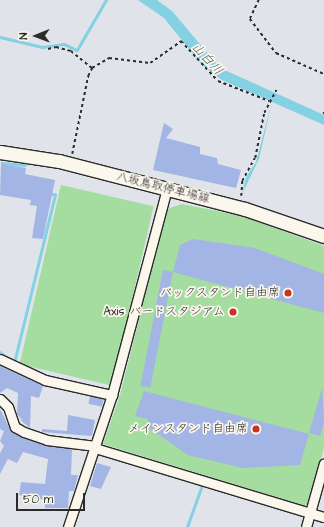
<!DOCTYPE html>
<html>
<head>
<meta charset="utf-8">
<style>
	body { margin:0 }
	#map { position:relative; width:324px; height:527px; overflow:hidden; background:#e0e3ea; font-family:"Architects Daughter","Klee One",sans-serif }
	div>[style] { position:absolute }
	.green>* { inset:0; background:#a5dca0; transform-origin:0 0 }
	.water>* { inset:0; background:#84d1e4 }
	.stream>* { height:2.5px; margin:-1.25px; padding:0 1.25px; transform-origin:1.25px; border-radius:1.25px; background:#84d1e4 }
	.building>* { inset:0; background:#a2b5e4; transform-origin:0 0 }
	.path>* { height:1.5px; margin-top:-0.75px; transform-origin:0; background:repeating-linear-gradient(90deg,#2b2b2b 0 3px,transparent 0 6px) }
	.roads { filter:drop-shadow(1px 0 #2b2b2b) drop-shadow(-1px 0 #2b2b2b) drop-shadow(0 1px #2b2b2b) drop-shadow(0 -1px #2b2b2b) }
	.street>* { height:9px; margin:-4.5px; padding:0 4.5px; transform-origin:4.5px; border-radius:4.5px; background:#fbf7ec }
	.secondary>* { height:13px; margin:-6.5px; padding:0 6.5px; transform-origin:6.5px; border-radius:6.5px; background:#fbf7ec }
	.dots>* { width:11px; height:11px; translate:-50% -50%; box-sizing:border-box; border:2px solid #fbf7ec; border-radius:50% }
	span { translate:-50% -50%; white-space:nowrap; text-align:center; line-height:1.15; -webkit-text-stroke:3.5px #fbf7ec; paint-order:stroke }
	.street-label { font-size:12px; color:#2b2b2b }
	.poi-label { font-size:12px; color:#2b2b2b }
	.right { translate:-100% -50%; text-align:right }
	.water-label { font-size:13px; color:#465d62; font-style:italic }
	.north { position:absolute; left:16px; top:16px; width:40px; height:40px; -webkit-text-stroke:3px #fbf7ec; paint-order:stroke; rotate:269deg; font-size:11px; font-weight:700; line-height:16px; text-align:center; color:#2b2b2b }
	.north::after { content:''; display:block; margin:auto; width:14px; height:18px; background:#2b2b2b; clip-path:polygon(50% 0,100% 100%,50% 72%,0 100%) }
	.scale { position:absolute; left:16px; top:493px; width:69px; height:18px; box-sizing:border-box; border:2px solid #2b2b2b; border-top:0; padding-left:5px; font-size:12px; line-height:14px; white-space:nowrap; color:#2b2b2b; -webkit-text-stroke:3px #fbf7ec; paint-order:stroke }
</style>
</head>
<body>
<div id="map">
	<div class="green">
		<div style="left:61px;top:185px;width:95px;height:184px;rotate:13deg"></div>
		<div style="clip-path:polygon(182px 204px,242px 216px,324px 246px,324px 448px,309px 504px,305px 506px,103px 444px,120px 395px,167px 209px)"></div>
	</div>
	<div class="water">
		<div style="clip-path:polygon(138px 0,157px 0,172px 11px,220px 68px,324px 115px,324px 125px,222px 80px,202px 65px,164px 18px)"></div>
		<div style="clip-path:polygon(272px 102px,259px 159px,242px 194px,246px 177px,256px 162px)"></div>
	</div>
	<div class="stream">
		<div style="left:0;top:37px;width:43px;rotate:13.4deg"></div>
		<div style="left:42px;top:47px;width:22px;rotate:-8deg"></div>
		<div style="left:64px;top:44px;width:14px;rotate:25deg"></div>
		<div style="left:77px;top:50px;width:58px;rotate:-59.9deg"></div>
		<div style="left:2px;top:163px;width:23px;rotate:5deg"></div>
		<div style="left:0;top:352px;width:9px;rotate:41deg"></div>
		<div style="left:14px;top:363px;width:173px;rotate:-76.3deg"></div>
		<div style="left:55px;top:195px;width:5px;rotate:-169deg"></div>
		<div style="left:187px;top:527px;width:45px;rotate:-70.3deg"></div>
	</div>
	<div class="building">
		<div style="clip-path:polygon(164px 123px,173px 129px,166px 138px,200px 147px,200px 154px,217px 158px,218px 164px,241px 170px,236px 188px,153px 170px)"></div>
		<div style="clip-path:polygon(1px 164px,26px 168px,25px 174px,55px 180px,43px 239px,32px 238px,37px 206px,30px 205px,31px 200px,0 195px)"></div>
		<div style="clip-path:polygon(193px 239px,255px 248px,324px 274px,324px 313px,173px 272px,180px 245px)"></div>
		<div style="left:163px;top:270px;width:10px;height:118px;rotate:11deg"></div>
		<div style="clip-path:polygon(0 366px,43px 386px,39px 398px,31px 396px,30px 428px,18px 418px,23px 421px,17px 414px,18px 393px,7px 388px,0 393px)"></div>
		<div style="clip-path:polygon(322px 388px,324px 422px,320px 436px,309px 433px)"></div>
		<div style="clip-path:polygon(144px 391px,309px 434px,300px 465px,243px 468px,188px 455px,146px 426px,148px 419px,135px 416px)"></div>
		<div style="left:90px;top:396px;width:14px;height:8px;rotate:12deg"></div>
		<div style="clip-path:polygon(0 409px,10px 429px,21px 437px,72px 449px,71px 475px,78px 475px,74px 491px,69px 491px,68px 508px,45px 508px,45px 500px,19px 495px,21px 482px,45px 484px,48px 459px,23px 452px,17px 463px,8px 459px,0 474px,0 453px,4px 446px,0 441px,4px 431px,0 429px)"></div>
		<div style="clip-path:polygon(68px 415px,95px 420px,92px 436px,42px 432px,42px 429px,67px 431px)"></div>
		<div style="clip-path:polygon(97px 463px,111px 467px,101px 489px,90px 486px)"></div>
	</div>
	<div class="path">
		<div style="left:259px;top:0;width:21px;rotate:115deg"></div>
		<div style="left:250px;top:19px;width:43px;rotate:52.6deg"></div>
		<div style="left:276px;top:53px;width:52px;rotate:23.6deg"></div>
		<div style="left:48px;top:49px;width:8px;rotate:-14deg"></div>
		<div style="left:56px;top:47px;width:16px;rotate:15deg"></div>
		<div style="left:71px;top:51px;width:27px;rotate:39deg"></div>
		<div style="left:323px;top:114px;width:2px;rotate:-63deg"></div>
		<div style="left:72px;top:154px;width:80px;rotate:-78.4deg"></div>
		<div style="left:88px;top:76px;width:9px;rotate:-63deg"></div>
		<div style="left:92px;top:68px;width:20px;rotate:-30deg"></div>
		<div style="left:109px;top:58px;width:41px;rotate:7deg"></div>
		<div style="left:150px;top:63px;width:38px;rotate:-35deg"></div>
		<div style="left:181px;top:41px;width:54px;rotate:47.2deg"></div>
		<div style="left:218px;top:81px;width:55px;rotate:21.4deg"></div>
		<div style="left:241px;top:196px;width:15px;rotate:-86deg"></div>
		<div style="left:242px;top:181px;width:26px;rotate:-61deg"></div>
		<div style="left:255px;top:158px;width:46px;rotate:-78.7deg"></div>
		<div style="left:264px;top:113px;width:26px;rotate:-62deg"></div>
	</div>
	<div class="roads">
		<div class="street">
			<div style="left:0;top:359px;width:50px;rotate:25deg"></div>
			<div style="left:45px;top:380px;width:69px;rotate:12.6deg"></div>
			<div style="left:0;top:399px;width:11px;rotate:45deg"></div>
			<div style="left:8px;top:407px;width:21px;rotate:71deg"></div>
			<div style="left:15px;top:427px;width:10px;rotate:29deg"></div>
			<div style="left:24px;top:432px;width:24px;rotate:19deg"></div>
			<div style="left:47px;top:440px;width:49px;rotate:7deg"></div>
			<div style="left:95px;top:448px;width:239px;rotate:16.8deg"></div>
			<div style="left:68px;top:527px;width:139px;rotate:-71.6deg"></div>
			<div style="left:112px;top:395px;width:213px;rotate:-75.1deg"></div>
			<div style="left:306px;top:527px;width:66px;rotate:-74.3deg"></div>
		</div>
		<div class="secondary">
			<div style="left:0;top:152px;width:60px;rotate:8.7deg"></div>
			<div style="left:59px;top:161px;width:192px;rotate:14.5deg"></div>
			<div style="left:245px;top:209px;width:83px;rotate:18.9deg"></div>
		</div>
	</div>
	<div class="dots">
		<div style="left:288px;top:293px;background:#c8321e"></div>
		<div style="left:233px;top:312px;background:#c8321e"></div>
		<div style="left:256px;top:429px;background:#c8321e"></div>
	</div>
	<div class="street-label">
		<span style="left:163px;top:188px;rotate:14deg">八坂鳥取停車場線</span>
	</div>
	<div class="poi-label">
		<span class="right" style="left:280px;top:293px">バックスタンド自由席</span>
		<span class="right" style="left:225px;top:312px">Axis バードスタジアム</span>
		<span class="right" style="left:248px;top:429px">メインスタンド自由席</span>
	</div>
	<div class="water-label">
		<span style="left:207px;top:59px;rotate:47deg">山白川</span>
	</div>
	<div class="north">N</div>
	<div class="scale">50 m</div>
</div>
</body>
</html>
